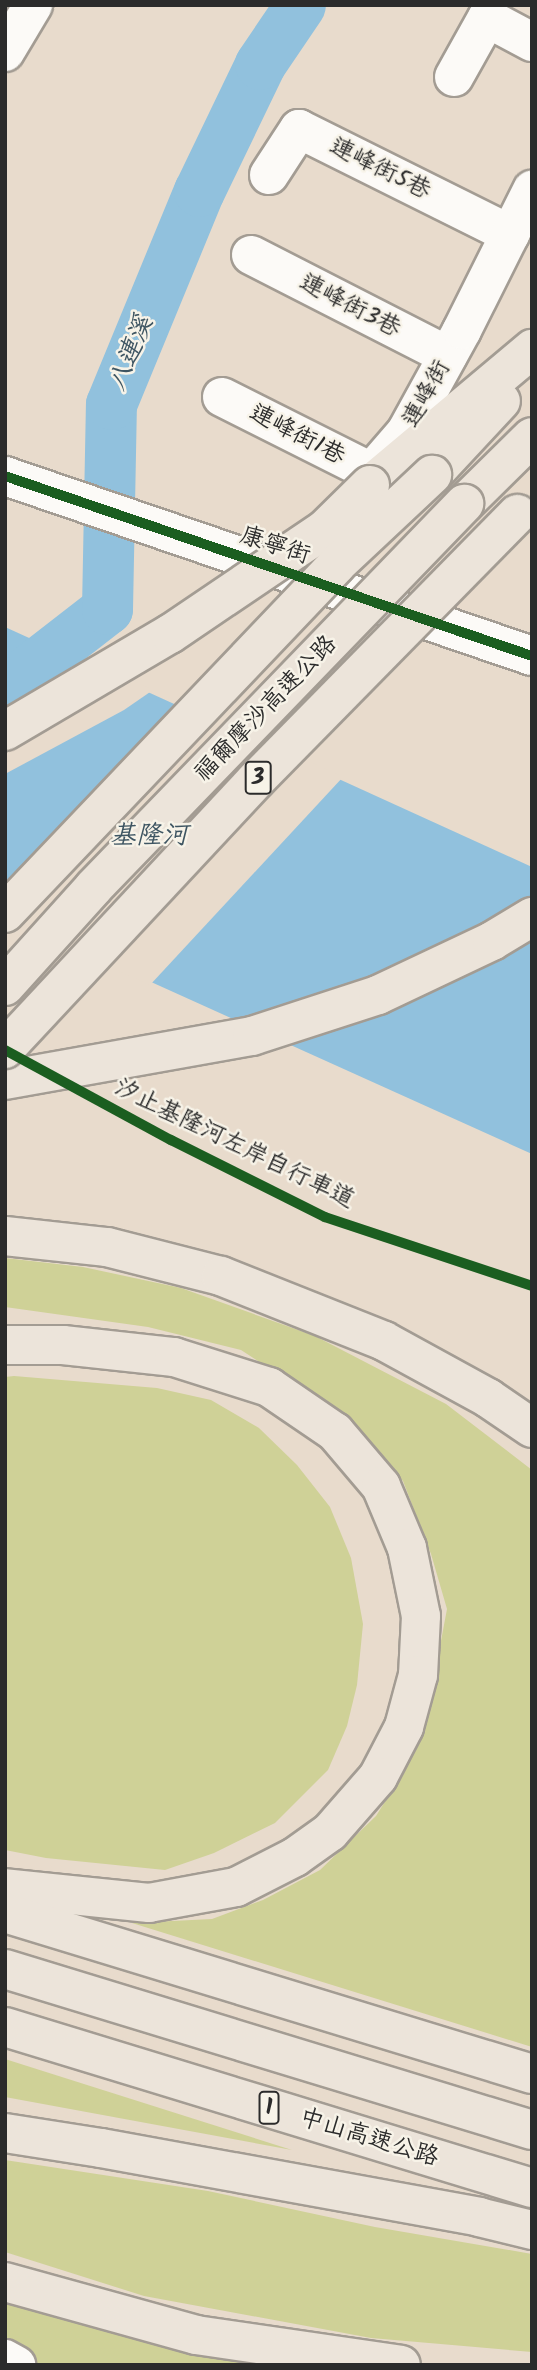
<!DOCTYPE html>
<html>
<head>
<meta charset="utf-8">
<style>
	body { margin:0 }
	#map { position:relative; width:537px; height:2370px; overflow:hidden; background:#e8dbcc; font-family:Kalam,"LXGW WenKai TC",sans-serif }
	div>[style] { position:absolute }
	.green>* { inset:0; background:#cfd197 }
	.water>* { inset:0; background:#91c1dd }
	.pier>* { inset:0; background:#e8dbcc }
	.river>* { height:51px; margin:-25.5px; padding:0 25.5px; transform-origin:25.5px; border-radius:25.5px; background:#91c1dd }
	.roads { filter:drop-shadow(2px 0 #a39c93) drop-shadow(-2px 0 #a39c93) drop-shadow(0 2px #a39c93) drop-shadow(0 -2px #a39c93) }
	.minor>* { height:38px; margin:-19px; padding:0 19px; transform-origin:19px; border-radius:19px; background:#fcfaf7 }
	.highway>* { height:38px; margin:-19px; padding:0 19px; transform-origin:19px; border-radius:19px; background:#ece4da }
	.bridges { filter:drop-shadow(2px 0 #a39c93) drop-shadow(-2px 0 #a39c93) drop-shadow(0 2px #a39c93) drop-shadow(0 -2px #a39c93) }
	.highway-bridge>* { height:38px; margin:-19px; padding:0 19px; transform-origin:19px; border-radius:19px; background:#ece4da }
	.cycleway>* { height:10px; margin:-5px; padding:0 5px; transform-origin:5px; border-radius:5px; background:#1b5e20 }
	span { translate:-50% -50%; white-space:nowrap; text-align:center; line-height:1.15; -webkit-text-stroke:5px #f7f3e8; paint-order:stroke }
	.shield-label span { padding:2px 5px; background:#f7f3e8; border:2px solid; border-radius:5px; -webkit-text-stroke-width:0 }
	.shield-label { font-size:23px; color:#2b2b2b; font-weight:700 }
	.street-label { font-size:24px; color:#2b2b2b }
	.water-label { font-size:26px; color:#3e5562; font-style:italic }
	.frame { position:absolute; inset:0; border:7px solid #2b2b2b; pointer-events:none }
</style>
</head>
<body>
<div id="map">
	<div class="green">
		<div style="clip-path:polygon(5px 1258px,83px 1267px,181px 1288px,315px 1336px,446px 1404px,532px 1470px,532px 2047px,132px 1923px,212px 1919px,263px 1900px,320px 1870px,376px 1816px,406px 1768px,434px 1678px,447px 1609px,431px 1554px,403px 1481px,331px 1408px,241px 1350px,148px 1327px,5px 1307px)"></div>
		<div style="clip-path:polygon(14px 1376px,157px 1388px,211px 1400px,259px 1428px,297px 1465px,330px 1507px,351px 1558px,363px 1624px,357px 1685px,347px 1726px,328px 1770px,275px 1823px,214px 1853px,165px 1870px,46px 1858px,5px 1850px,5px 1377px)"></div>
		<div style="clip-path:polygon(5px 2059px,292px 2150px,5px 2097px)"></div>
		<div style="clip-path:polygon(5px 2160px,208px 2191px,375px 2227px,532px 2254px,532px 2352px,371px 2338px,144px 2296px,5px 2252px)"></div>
		<div style="clip-path:polygon(5px 2282px,401px 2365px,16px 2365px,5px 2359px)"></div>
	</div>
	<div class="water">
		<div style="clip-path:polygon(5px 627px,532px 867px,532px 1154px,5px 916px)"></div>
	</div>
	<div class="pier">
		<div style="clip-path:polygon(85px 659px,153px 690px,124px 710px,5px 774px,5px 702px)"></div>
		<div style="clip-path:polygon(209px 716px,343px 777px,150px 985px,10px 922px)"></div>
	</div>
	<div class="river">
		<div style="left:5px;top:688px;width:129px;rotate:-37.8deg"></div>
		<div style="left:107px;top:609px;width:205px;rotate:-88.9deg"></div>
		<div style="left:111px;top:404px;width:230px;rotate:-67.6deg"></div>
		<div style="left:199px;top:191px;width:141px;rotate:-64.3deg"></div>
		<div style="left:260px;top:64px;width:71px;rotate:-55.9deg"></div>
	</div>
	<div class="roads">
		<div class="minor">
			<div style="left:5px;top:52px;width:55px;rotate:-59.2deg"></div>
			<div style="left:454px;top:77px;width:68px;rotate:-60.8deg"></div>
			<div style="left:487px;top:18px;width:51px;rotate:28.1deg"></div>
			<div style="left:269px;top:175px;width:55px;rotate:-56.9deg"></div>
			<div style="left:299px;top:129px;width:236px;rotate:26.5deg"></div>
			<div style="left:251px;top:255px;width:221px;rotate:27.1deg"></div>
			<div style="left:222px;top:397px;width:167px;rotate:26.7deg"></div>
			<div style="left:375px;top:468px;width:48px;rotate:-49.3deg"></div>
			<div style="left:406px;top:432px;width:116px;rotate:-61.2deg"></div>
			<div style="left:462px;top:330px;width:157px;rotate:-63.4deg"></div>
			<div style="left:5px;top:476px;width:557px;rotate:18.86deg"></div>
			<div style="left:5px;top:2359px;width:13px;rotate:29deg"></div>
		</div>
		<div class="highway">
			<div style="left:432px;top:475px;width:101px;rotate:-47deg"></div>
			<div style="left:370px;top:485px;width:212px;rotate:-40deg"></div>
			<div style="left:464px;top:504px;width:95px;rotate:-44.6deg"></div>
			<div style="left:5px;top:1080px;width:251px;rotate:-10.1deg"></div>
			<div style="left:252px;top:1036px;width:133px;rotate:-18deg"></div>
			<div style="left:378px;top:995px;width:126px;rotate:-25.3deg"></div>
			<div style="left:492px;top:941px;width:47px;rotate:-31deg"></div>
			<div style="left:5px;top:1236px;width:103px;rotate:6.2deg"></div>
			<div style="left:107px;top:1247px;width:118px;rotate:14.3deg"></div>
			<div style="left:221px;top:1276px;width:175px;rotate:21.7deg"></div>
			<div style="left:384px;top:1341px;width:119px;rotate:28.7deg"></div>
			<div style="left:488px;top:1398px;width:53px;rotate:34.3deg"></div>
			<div style="left:5px;top:1345px;width:58px"></div>
			<div style="left:63px;top:1345px;width:112px;rotate:6.2deg"></div>
			<div style="left:174px;top:1357px;width:100px;rotate:17.5deg"></div>
			<div style="left:269px;top:1387px;width:80px;rotate:34.3deg"></div>
			<div style="left:335px;top:1432px;width:71px;rotate:49.6deg"></div>
			<div style="left:381px;top:1486px;width:67px;rotate:67.2deg"></div>
			<div style="left:407px;top:1548px;width:69px;rotate:78.4deg"></div>
			<div style="left:421px;top:1616px;width:59px;rotate:92.9deg"></div>
			<div style="left:418px;top:1675px;width:54px;rotate:105.1deg"></div>
			<div style="left:404px;top:1727px;width:56px;rotate:117.5deg"></div>
			<div style="left:378px;top:1777px;width:73px;rotate:131.1deg"></div>
			<div style="left:330px;top:1832px;width:43px;rotate:144.5deg"></div>
			<div style="left:295px;top:1857px;width:66px;rotate:153deg"></div>
			<div style="left:236px;top:1887px;width:88px;rotate:169.6deg"></div>
			<div style="left:149px;top:1903px;width:145px;rotate:-174.1deg"></div>
			<div style="left:5px;top:1913px;width:551px;rotate:16.99deg"></div>
			<div style="left:5px;top:1969px;width:551px;rotate:16.99deg"></div>
			<div style="left:5px;top:2027px;width:551px;rotate:16.99deg"></div>
			<div style="left:5px;top:2133px;width:97px;rotate:8.9deg"></div>
			<div style="left:101px;top:2148px;width:384px;rotate:10.3deg"></div>
			<div style="left:479px;top:2217px;width:55px;rotate:13.8deg"></div>
			<div style="left:5px;top:2282px;width:198px;rotate:15.5deg"></div>
			<div style="left:196px;top:2335px;width:207px;rotate:8.3deg"></div>
		</div>
	</div>
	<div class="bridges">
		<div class="highway-bridge">
			<div style="left:5px;top:731px;width:191px;rotate:-30.5deg"></div>
			<div style="left:170px;top:634px;width:187px;rotate:-34.1deg"></div>
			<div style="left:325px;top:529px;width:63px;rotate:-44.4deg"></div>
			<div style="left:5px;top:913px;width:480px;rotate:-46.4deg"></div>
			<div style="left:336px;top:565px;width:132px;rotate:-43.2deg"></div>
			<div style="left:5px;top:986px;width:133px;rotate:-48deg"></div>
			<div style="left:94px;top:887px;width:533px;rotate:-45.99deg"></div>
			<div style="left:5px;top:1049px;width:368px;rotate:-47deg"></div>
			<div style="left:256px;top:780px;width:373px;rotate:-45.5deg"></div>
		</div>
	</div>
	<div class="cycleway">
		<div style="left:5px;top:476px;width:557px;rotate:18.86deg"></div>
		<div style="left:5px;top:1050px;width:189px;rotate:28.5deg"></div>
		<div style="left:171px;top:1140px;width:172px;rotate:26.6deg"></div>
		<div style="left:325px;top:1217px;width:218px;rotate:18.4deg"></div>
	</div>
	<div class="shield-label">
		<span style="left:258px;top:778px">3</span>
		<span style="left:269px;top:2108px">1</span>
	</div>
	<div class="street-label">
		<span style="left:380px;top:169px;rotate:26deg">連峰街5巷</span>
		<span style="left:350px;top:306px;rotate:27deg">連峰街3巷</span>
		<span style="left:427px;top:394px;rotate:-61deg">連峰街</span>
		<span style="left:297px;top:435px;rotate:27deg">連峰街1巷</span>
		<span style="left:275px;top:546px;rotate:18deg">康寧街</span>
		<span style="left:266px;top:709px;rotate:-46deg">福爾摩沙高速公路</span>
		<span style="left:234px;top:1144px;rotate:26deg">汐止基隆河左岸自行車道</span>
		<span style="left:369px;top:2138px;rotate:17deg">中山高速公路</span>
	</div>
	<div class="water-label">
		<span style="left:132px;top:354px;rotate:-68deg">八連溪</span>
		<span style="left:149px;top:837px">基隆河</span>
	</div>
	<div class="frame"></div>
</div>
</body>
</html>
